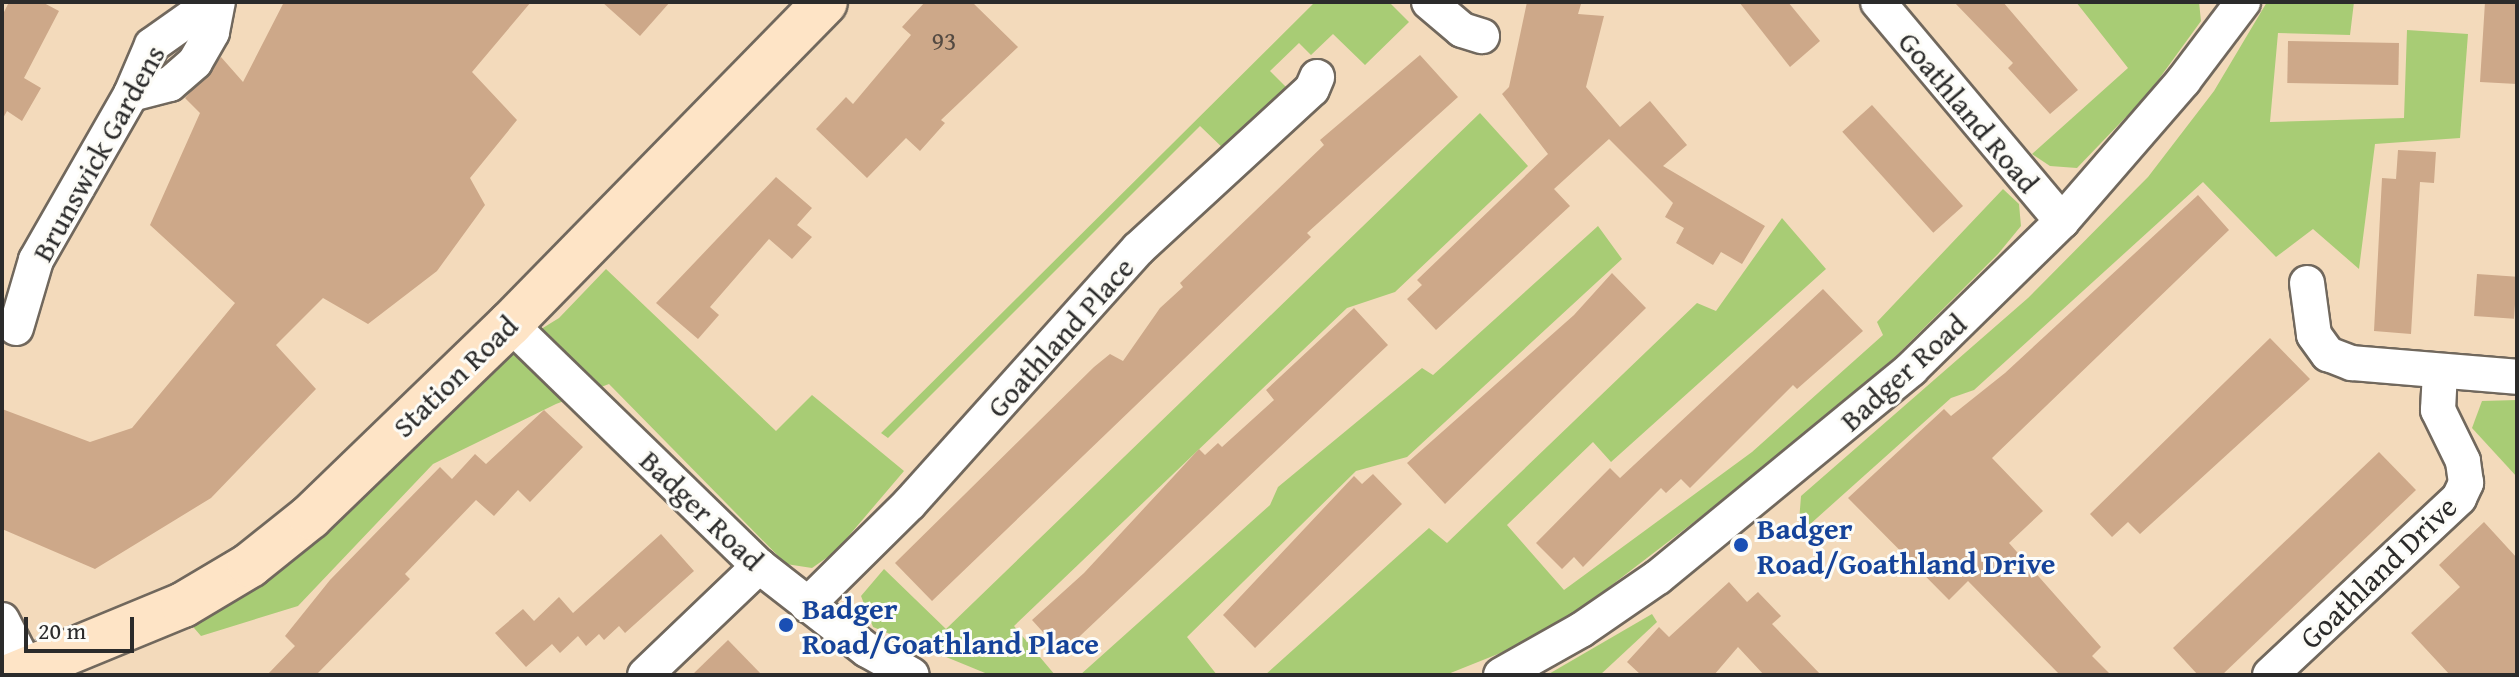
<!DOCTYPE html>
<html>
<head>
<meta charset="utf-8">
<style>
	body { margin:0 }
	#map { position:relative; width:2519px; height:677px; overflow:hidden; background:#f3dabb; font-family:"Gentium Book Plus",serif }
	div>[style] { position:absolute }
	.green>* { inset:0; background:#a8cc75 }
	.building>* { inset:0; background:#cda889; transform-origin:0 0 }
	.roads { filter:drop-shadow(2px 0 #71685d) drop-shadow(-2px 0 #71685d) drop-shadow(0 2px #71685d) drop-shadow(0 -2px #71685d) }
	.street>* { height:34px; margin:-17px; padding:0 17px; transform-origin:17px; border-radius:17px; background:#fff }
	.secondary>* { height:44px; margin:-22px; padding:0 22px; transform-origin:22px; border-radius:22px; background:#fee4c6 }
	.dots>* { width:22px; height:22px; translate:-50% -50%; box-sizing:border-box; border:4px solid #fdfcf7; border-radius:50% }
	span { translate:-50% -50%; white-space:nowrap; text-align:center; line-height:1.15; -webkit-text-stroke:6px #fdfcf7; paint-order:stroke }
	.number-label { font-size:26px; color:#544a42 }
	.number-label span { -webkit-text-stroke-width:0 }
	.street-label { font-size:30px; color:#2b2b2b }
	.transit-label { font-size:30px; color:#164399; font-weight:700 }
	.left { translate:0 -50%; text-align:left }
	.frame { position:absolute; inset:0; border:4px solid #2b2b2b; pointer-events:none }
	.scale { position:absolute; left:24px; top:617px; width:110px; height:36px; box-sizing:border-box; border:4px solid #2b2b2b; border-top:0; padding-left:10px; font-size:24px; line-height:28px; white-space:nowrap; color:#2b2b2b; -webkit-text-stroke:6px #fdfcf7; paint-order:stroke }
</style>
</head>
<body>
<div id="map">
	<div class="green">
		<div style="clip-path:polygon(1315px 2px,1389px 2px,1409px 22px,1365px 65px,1333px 34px,1311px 55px,1299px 43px,1270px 71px,1289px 90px,1227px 152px,1200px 126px,888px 438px,881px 433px)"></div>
		<div style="clip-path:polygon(2076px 2px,2199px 2px,2201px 21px,2148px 94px,2077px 168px,2050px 166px,2032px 154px,2128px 68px)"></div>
		<div style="clip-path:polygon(2267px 2px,2354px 2px,2350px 35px,2278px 33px,2270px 122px,2404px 118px,2407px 30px,2468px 34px,2460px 138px,2375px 144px,2359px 269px,2313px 229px,2276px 257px,2203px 182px,1974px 390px,1951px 398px,1798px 535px,1801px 496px,2028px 298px,2148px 177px,2214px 91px)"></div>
		<div style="clip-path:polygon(1480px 113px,1528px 166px,1395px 292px,1347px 308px,1014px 626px,1055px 675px,990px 675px,873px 627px,861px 596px,884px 569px,946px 629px)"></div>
		<div style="clip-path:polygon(2003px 189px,2019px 204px,2021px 226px,1998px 254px,1895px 357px,1767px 466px,1587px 604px,1523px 644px,1448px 674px,1265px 675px,1429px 528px,1447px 543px,1697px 303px,1716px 311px,1782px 218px,1826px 269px,1611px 462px,1593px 442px,1507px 525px,1564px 590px,1752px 452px,1883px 335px,1877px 322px)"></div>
		<div style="clip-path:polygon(1598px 226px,1622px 259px,1407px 457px,1356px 471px,1187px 637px,1217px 675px,1080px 675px,1270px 505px,1278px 487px,1422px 368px,1433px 375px)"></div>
		<div style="clip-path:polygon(606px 269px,776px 431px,812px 395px,904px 471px,835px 552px,812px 568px,786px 564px,609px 384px,556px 404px,433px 464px,298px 606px,201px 636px,188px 621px,525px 339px,559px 318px)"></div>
		<div style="clip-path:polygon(2517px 400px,2517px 477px,2472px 428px,2482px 401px)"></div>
		<div style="clip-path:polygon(1652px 614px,1657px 622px,1600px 675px,1547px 675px)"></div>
	</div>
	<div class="building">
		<div style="clip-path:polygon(9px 2px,42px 2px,59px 11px,24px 78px,41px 88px,22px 121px,7px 111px,2px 120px,2px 16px)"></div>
		<div style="clip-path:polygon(284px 2px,531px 2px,472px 72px,517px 120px,470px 178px,485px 205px,437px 271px,368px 324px,323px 298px,276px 345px,316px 389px,211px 498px,95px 569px,2px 529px,2px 409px,90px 442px,132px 428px,235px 303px,150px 225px,200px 113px,185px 98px,221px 57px,243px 82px)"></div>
		<div style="clip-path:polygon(602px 2px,670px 2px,640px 36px)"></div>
		<div style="clip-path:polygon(925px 2px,972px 2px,1018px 47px,941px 120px,945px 123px,920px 151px,906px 138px,867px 178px,816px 129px,846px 97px,853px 104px,911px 35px,902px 27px)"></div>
		<div style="clip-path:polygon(1527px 2px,1581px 4px,1578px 14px,1604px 16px,1586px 87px,1620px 127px,1650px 101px,1687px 145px,1663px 166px,1765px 226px,1742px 264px,1721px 252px,1713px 265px,1676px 243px,1684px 228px,1665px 217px,1673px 203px,1609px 139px,1554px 189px,1570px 206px,1436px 330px,1407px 299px,1422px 285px,1417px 280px,1548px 154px,1502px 94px,1509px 87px)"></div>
		<div style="clip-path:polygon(1739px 2px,1788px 2px,1820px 41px,1790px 67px)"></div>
		<div style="clip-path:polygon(1954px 2px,2003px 2px,2078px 90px,2050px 114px,2008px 68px,2013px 63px)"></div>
		<div style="clip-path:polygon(2485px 2px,2517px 2px,2517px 84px,2480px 82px)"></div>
		<div style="left:2288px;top:41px;width:111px;height:42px;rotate:1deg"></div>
		<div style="clip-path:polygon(1420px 55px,1458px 97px,1307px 233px,1311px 237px,932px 601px,895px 563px,1094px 367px,1110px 354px,1123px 361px,1160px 308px,1183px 287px,1180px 283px,1324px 145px,1320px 140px)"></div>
		<div style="left:1872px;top:105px;width:136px;height:40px;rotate:48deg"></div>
		<div style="clip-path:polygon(2398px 150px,2436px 152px,2434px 183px,2420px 182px,2411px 334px,2374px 331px,2382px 178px,2396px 179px)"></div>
		<div style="clip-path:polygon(776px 177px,812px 208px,797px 225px,812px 237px,792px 259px,769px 239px,710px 307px,719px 315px,698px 339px,656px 303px)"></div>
		<div style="clip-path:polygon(2198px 195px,2229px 230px,1992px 458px,2043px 511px,2009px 543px,2101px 647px,2092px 656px,2111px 675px,2060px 675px,1968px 581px,1949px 600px,1848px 498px,1944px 409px,1951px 416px,2005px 373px)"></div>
		<div style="clip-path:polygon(1612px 273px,1646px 308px,1445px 504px,1407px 463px,1574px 315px)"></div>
		<div style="left:2477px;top:274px;width:40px;height:42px;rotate:4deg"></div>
		<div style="clip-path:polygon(1823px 289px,1863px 331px,1797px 389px,1793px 385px,1690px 488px,1681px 479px,1666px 493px,1661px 488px,1583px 567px,1574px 557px,1562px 569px,1536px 543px,1610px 468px,1620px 478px)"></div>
		<div style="clip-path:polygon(1354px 308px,1388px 345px,1062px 653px,1032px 620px,1084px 573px,1199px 449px,1205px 455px,1218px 443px,1222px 447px,1274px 400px,1266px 390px)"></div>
		<div style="clip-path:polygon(2270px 338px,2310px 379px,2140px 534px,2128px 522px,2112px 537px,2090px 514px)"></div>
		<div style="clip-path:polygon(544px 410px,583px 447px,530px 502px,518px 490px,494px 516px,476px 500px,405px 574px,410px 579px,316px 675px,267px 675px,295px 646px,285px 636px,330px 580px,440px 467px,452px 479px,475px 454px,486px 464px)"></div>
		<div style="clip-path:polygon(2379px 452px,2416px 490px,2222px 675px,2198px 675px,2173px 648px)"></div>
		<div style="clip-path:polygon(1373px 474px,1402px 504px,1255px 648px,1223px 615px,1354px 476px,1362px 484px)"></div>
		<div style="clip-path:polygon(2484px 522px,2517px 558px,2517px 675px,2450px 675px,2411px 633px,2460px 587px,2439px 565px)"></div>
		<div style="clip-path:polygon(661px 534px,694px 571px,625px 633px,619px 626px,604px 640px,599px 634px,586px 646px,578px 636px,560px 653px,552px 644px,526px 667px,495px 633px,523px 609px,534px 621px,559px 597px,573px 613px)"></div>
		<div style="clip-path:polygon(1729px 582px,1747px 602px,1758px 592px,1781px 616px,1772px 624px,1821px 675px,1764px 675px,1738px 647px,1714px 675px,1641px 675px,1627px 662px,1659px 627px,1669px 637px)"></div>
		<div style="clip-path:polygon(728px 640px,762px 675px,692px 675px)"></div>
	</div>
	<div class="roads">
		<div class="street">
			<div style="left:1429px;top:2px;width:43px;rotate:40.3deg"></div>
			<div style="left:1462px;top:30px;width:21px;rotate:17deg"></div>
			<div style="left:1878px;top:2px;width:286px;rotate:50deg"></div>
			<div style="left:131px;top:94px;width:40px;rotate:-14.4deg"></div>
			<div style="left:170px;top:84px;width:33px;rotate:-41deg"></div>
			<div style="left:195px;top:62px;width:34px;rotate:-60deg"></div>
			<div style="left:212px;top:32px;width:31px;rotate:-79deg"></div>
			<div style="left:2307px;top:283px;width:52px;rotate:82.3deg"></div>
			<div style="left:2314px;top:335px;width:24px;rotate:54deg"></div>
			<div style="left:2328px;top:354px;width:26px;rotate:21deg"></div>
			<div style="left:2352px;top:363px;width:166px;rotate:4.8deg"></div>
			<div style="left:510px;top:324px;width:347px;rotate:44.2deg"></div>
			<div style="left:759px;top:566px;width:137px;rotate:37.9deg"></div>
			<div style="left:867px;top:650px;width:51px;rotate:29.1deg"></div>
			<div style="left:16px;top:328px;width:71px;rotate:-73.6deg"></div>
			<div style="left:36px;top:260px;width:191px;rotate:-60.2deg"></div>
			<div style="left:131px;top:94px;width:53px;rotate:-66.8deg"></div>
			<div style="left:152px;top:45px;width:75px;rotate:-35.2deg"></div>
			<div style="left:807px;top:605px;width:145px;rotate:-44.7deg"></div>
			<div style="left:910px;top:503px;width:341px;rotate:-48.1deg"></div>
			<div style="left:1138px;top:249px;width:236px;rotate:-42.6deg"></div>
			<div style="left:1312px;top:89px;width:13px;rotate:-67deg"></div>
			<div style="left:2px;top:620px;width:55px;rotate:63deg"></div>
			<div style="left:645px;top:675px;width:158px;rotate:-43.7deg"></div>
			<div style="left:1501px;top:675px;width:92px;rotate:-29.4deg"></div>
			<div style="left:1581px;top:630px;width:93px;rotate:-34.5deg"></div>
			<div style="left:1658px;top:577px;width:328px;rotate:-39.4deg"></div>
			<div style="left:1911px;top:369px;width:211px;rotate:-44.4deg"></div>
			<div style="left:2062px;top:221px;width:186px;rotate:-49.1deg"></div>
			<div style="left:2184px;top:80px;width:98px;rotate:-52.9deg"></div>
			<div style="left:2270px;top:675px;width:259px;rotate:-43.1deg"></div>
			<div style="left:2459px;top:498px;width:17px;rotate:-65deg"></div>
			<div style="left:2466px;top:483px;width:22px;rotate:-98deg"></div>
			<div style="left:2463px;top:461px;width:57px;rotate:-116.1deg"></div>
			<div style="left:2438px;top:410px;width:39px;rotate:-87deg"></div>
		</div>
		<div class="secondary">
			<div style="left:13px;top:675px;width:184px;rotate:-22.4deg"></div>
			<div style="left:183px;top:605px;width:78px;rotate:-30.8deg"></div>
			<div style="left:250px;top:565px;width:77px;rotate:-38.7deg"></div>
			<div style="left:310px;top:517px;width:278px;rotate:-44deg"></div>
			<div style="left:510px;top:324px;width:450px;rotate:-45.6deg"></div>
		</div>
	</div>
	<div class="dots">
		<div style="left:1741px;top:545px;background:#1a4fb4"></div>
		<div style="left:786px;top:625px;background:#1a4fb4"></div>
	</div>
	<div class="number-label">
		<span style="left:944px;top:41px">93</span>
	</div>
	<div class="street-label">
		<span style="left:1969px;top:112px;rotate:50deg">Goathland Road</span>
		<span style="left:98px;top:153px;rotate:-61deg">Brunswick Gardens</span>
		<span style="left:1060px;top:337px;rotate:-48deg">Goathland Place</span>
		<span style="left:1903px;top:372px;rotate:-42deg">Badger Road</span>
		<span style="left:455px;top:376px;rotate:-44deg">Station Road</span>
		<span style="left:702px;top:510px;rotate:44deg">Badger Road</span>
		<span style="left:2378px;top:572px;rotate:-44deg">Goathland Drive</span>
	</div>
	<div class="transit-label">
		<span class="left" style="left:1757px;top:545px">Badger<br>Road/Goathland Drive</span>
		<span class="left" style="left:802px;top:625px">Badger<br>Road/Goathland Place</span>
	</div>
	<div class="frame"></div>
	<div class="scale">20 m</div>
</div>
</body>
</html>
